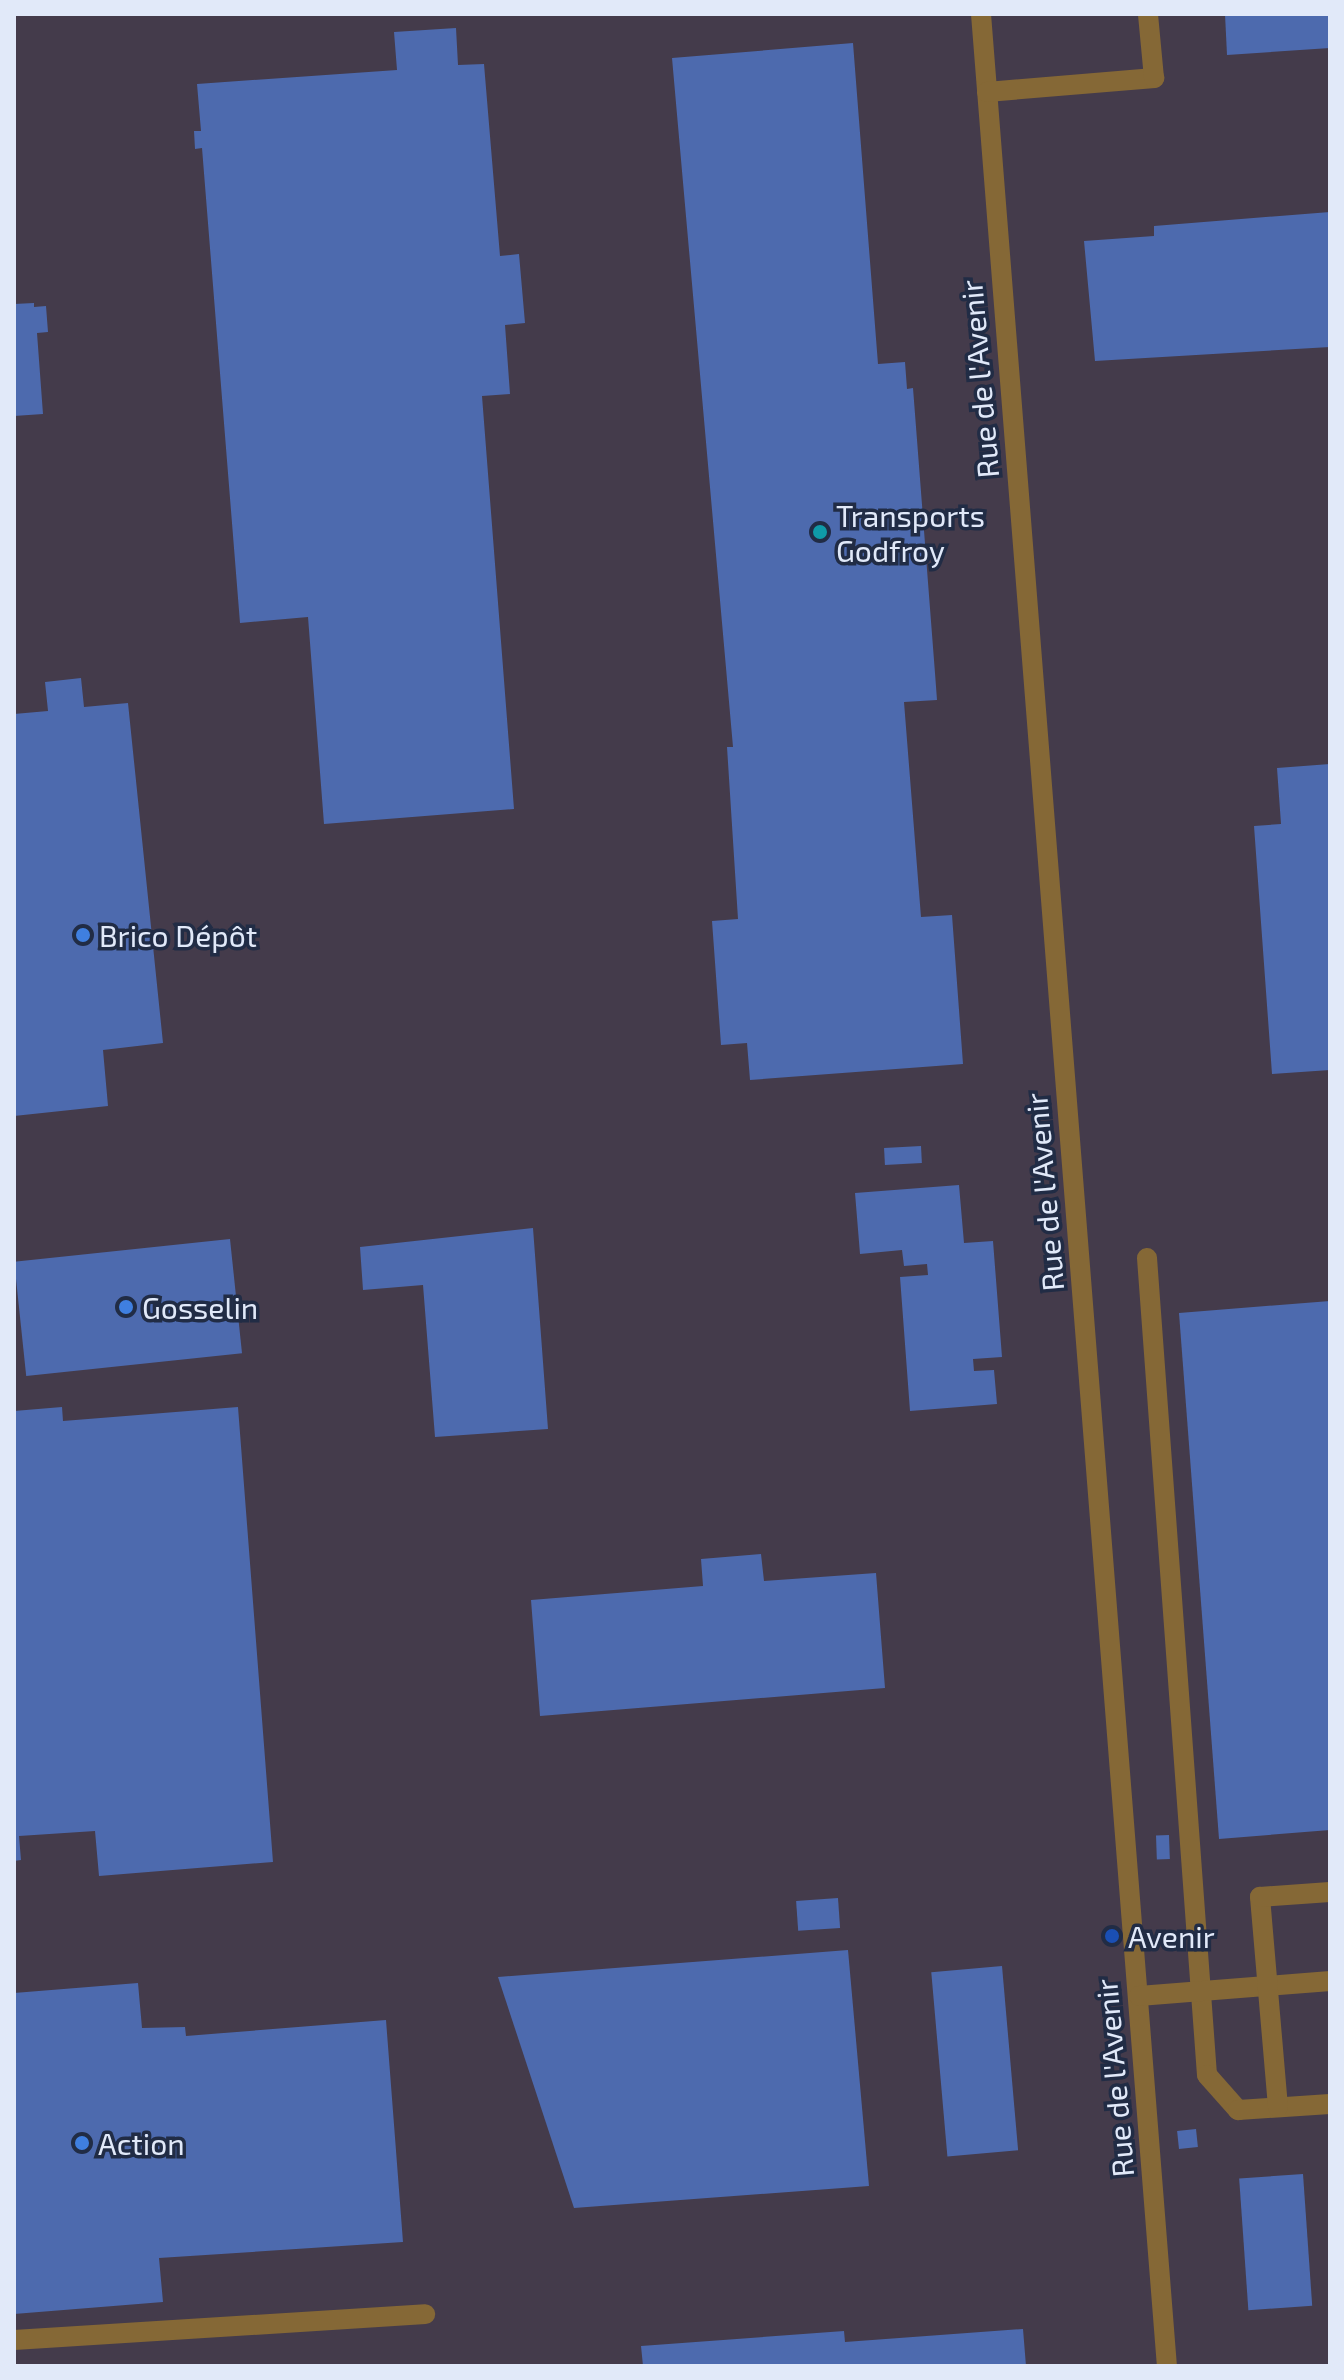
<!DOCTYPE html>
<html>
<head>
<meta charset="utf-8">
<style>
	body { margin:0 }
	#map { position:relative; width:1344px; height:2380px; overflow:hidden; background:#2b3750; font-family:"Exo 2",sans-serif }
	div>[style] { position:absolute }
	.industrial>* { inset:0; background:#443b4b; transform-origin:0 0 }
	.building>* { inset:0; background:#4d6aae; transform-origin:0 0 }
	.minor>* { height:20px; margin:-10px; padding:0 10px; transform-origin:10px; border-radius:10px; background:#856836 }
	.dots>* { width:22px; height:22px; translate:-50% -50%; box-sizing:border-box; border:4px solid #212c45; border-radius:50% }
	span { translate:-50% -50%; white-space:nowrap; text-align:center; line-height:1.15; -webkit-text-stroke:7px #212c45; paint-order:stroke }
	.street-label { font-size:30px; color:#e1e9f9 }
	.poi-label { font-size:30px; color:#e1e9f9 }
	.left { translate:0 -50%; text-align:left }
	.frame { position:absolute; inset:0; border:16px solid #e1e9f9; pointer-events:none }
</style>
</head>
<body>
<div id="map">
	<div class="industrial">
		<div style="left:14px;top:14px;width:1316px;height:2352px"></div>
	</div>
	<div class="building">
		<div style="clip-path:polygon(1225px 14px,1330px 14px,1330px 48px,1227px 55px)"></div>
		<div style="clip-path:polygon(456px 28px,458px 65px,484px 64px,500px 256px,519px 254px,525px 323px,505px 325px,510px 394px,482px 396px,514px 809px,324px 824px,308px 617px,240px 623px,202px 148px,195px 149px,194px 131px,201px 131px,197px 84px,397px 70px,394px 32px)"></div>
		<div style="clip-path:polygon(853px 43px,878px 364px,905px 362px,907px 389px,913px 388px,935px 673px,937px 700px,904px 702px,921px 917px,952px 915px,963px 1064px,750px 1080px,747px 1043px,721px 1045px,712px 921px,738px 919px,727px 747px,733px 747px,672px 58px)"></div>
		<div style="clip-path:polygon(1330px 212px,1330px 347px,1095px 361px,1084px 241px,1154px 236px,1154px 226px)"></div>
		<div style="clip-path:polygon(34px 303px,34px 307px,46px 306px,48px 332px,37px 333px,43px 414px,14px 416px,14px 304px)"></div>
		<div style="clip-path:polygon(81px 678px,84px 707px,128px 703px,163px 1043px,103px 1050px,108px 1106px,14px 1116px,14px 714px,48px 711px,45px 682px)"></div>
		<div style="clip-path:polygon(1330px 764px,1330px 1070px,1272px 1074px,1254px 826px,1281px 824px,1277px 768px)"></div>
		<div style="left:921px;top:1146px;width:17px;height:37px;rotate:87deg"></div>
		<div style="clip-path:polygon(959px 1185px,964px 1243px,993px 1241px,1002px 1357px,973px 1359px,974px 1371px,994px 1370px,997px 1404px,910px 1411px,900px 1277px,928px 1275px,927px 1264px,904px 1266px,902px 1250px,860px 1254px,855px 1193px)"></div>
		<div style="clip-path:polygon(533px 1228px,548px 1429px,435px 1437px,423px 1285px,363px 1290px,360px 1247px)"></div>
		<div style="left:230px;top:1239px;width:115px;height:217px;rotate:84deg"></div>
		<div style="clip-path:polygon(1330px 1301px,1330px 1830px,1219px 1839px,1179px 1313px)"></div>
		<div style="clip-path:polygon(62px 1407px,63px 1421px,238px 1407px,273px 1862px,99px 1876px,95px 1831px,19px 1836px,21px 1860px,14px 1861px,14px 1411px)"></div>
		<div style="clip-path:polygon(761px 1554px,764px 1581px,876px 1573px,885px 1688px,540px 1716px,531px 1600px,703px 1586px,701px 1559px)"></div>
		<div style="left:1169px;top:1835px;width:24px;height:13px;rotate:88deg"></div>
		<div style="left:838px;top:1898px;width:30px;height:42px;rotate:86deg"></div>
		<div style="clip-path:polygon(848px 1950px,869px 2186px,574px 2208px,498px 1977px)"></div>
		<div style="left:1002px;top:1966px;width:185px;height:71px;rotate:85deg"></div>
		<div style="clip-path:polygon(138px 1983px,142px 2028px,185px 2027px,186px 2036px,386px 2020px,403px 2242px,159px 2258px,163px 2302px,14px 2314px,14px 1993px)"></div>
		<div style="left:1196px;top:2129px;width:18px;height:19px;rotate:84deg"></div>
		<div style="left:1303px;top:2174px;width:132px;height:64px;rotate:86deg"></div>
		<div style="clip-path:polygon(1023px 2329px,1026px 2366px,643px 2366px,641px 2346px,844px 2331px,845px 2342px)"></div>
	</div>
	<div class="minor">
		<div style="left:981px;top:14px;width:2359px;rotate:85.48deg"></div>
		<div style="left:987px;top:92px;width:168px;rotate:-4.8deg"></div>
		<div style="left:1154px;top:78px;width:64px;rotate:-95.4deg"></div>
		<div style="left:1147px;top:1258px;width:819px;rotate:85.8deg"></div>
		<div style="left:1207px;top:2075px;width:47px;rotate:48.5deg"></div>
		<div style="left:1238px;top:2110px;width:92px;rotate:-3.7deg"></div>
		<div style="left:1139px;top:1996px;width:192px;rotate:-4.5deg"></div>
		<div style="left:1278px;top:2107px;width:211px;rotate:-94.9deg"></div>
		<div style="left:1260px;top:1897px;width:70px;rotate:-4.1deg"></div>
		<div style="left:14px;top:2340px;width:412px;rotate:-3.6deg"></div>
	</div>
	<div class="dots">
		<div style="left:820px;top:532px;background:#0f9aa8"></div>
		<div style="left:83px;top:935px;background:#3f7fe0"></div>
		<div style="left:126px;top:1307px;background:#3f7fe0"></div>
		<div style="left:1112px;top:1936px;background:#1a4fb4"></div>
		<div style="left:82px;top:2143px;background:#3f7fe0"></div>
	</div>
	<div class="street-label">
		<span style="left:979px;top:379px;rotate:-95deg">Rue de l'Avenir</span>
		<span style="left:1044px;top:1192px;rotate:-95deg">Rue de l'Avenir</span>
		<span style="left:1114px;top:2078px;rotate:-95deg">Rue de l'Avenir</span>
	</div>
	<div class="poi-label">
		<span class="left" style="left:836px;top:532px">Transports<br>Godfroy</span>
		<span class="left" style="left:99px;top:935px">Brico Dépôt</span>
		<span class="left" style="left:142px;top:1307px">Gosselin</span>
		<span class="left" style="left:1128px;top:1936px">Avenir</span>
		<span class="left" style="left:98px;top:2143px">Action</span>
	</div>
	<div class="frame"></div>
</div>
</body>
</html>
